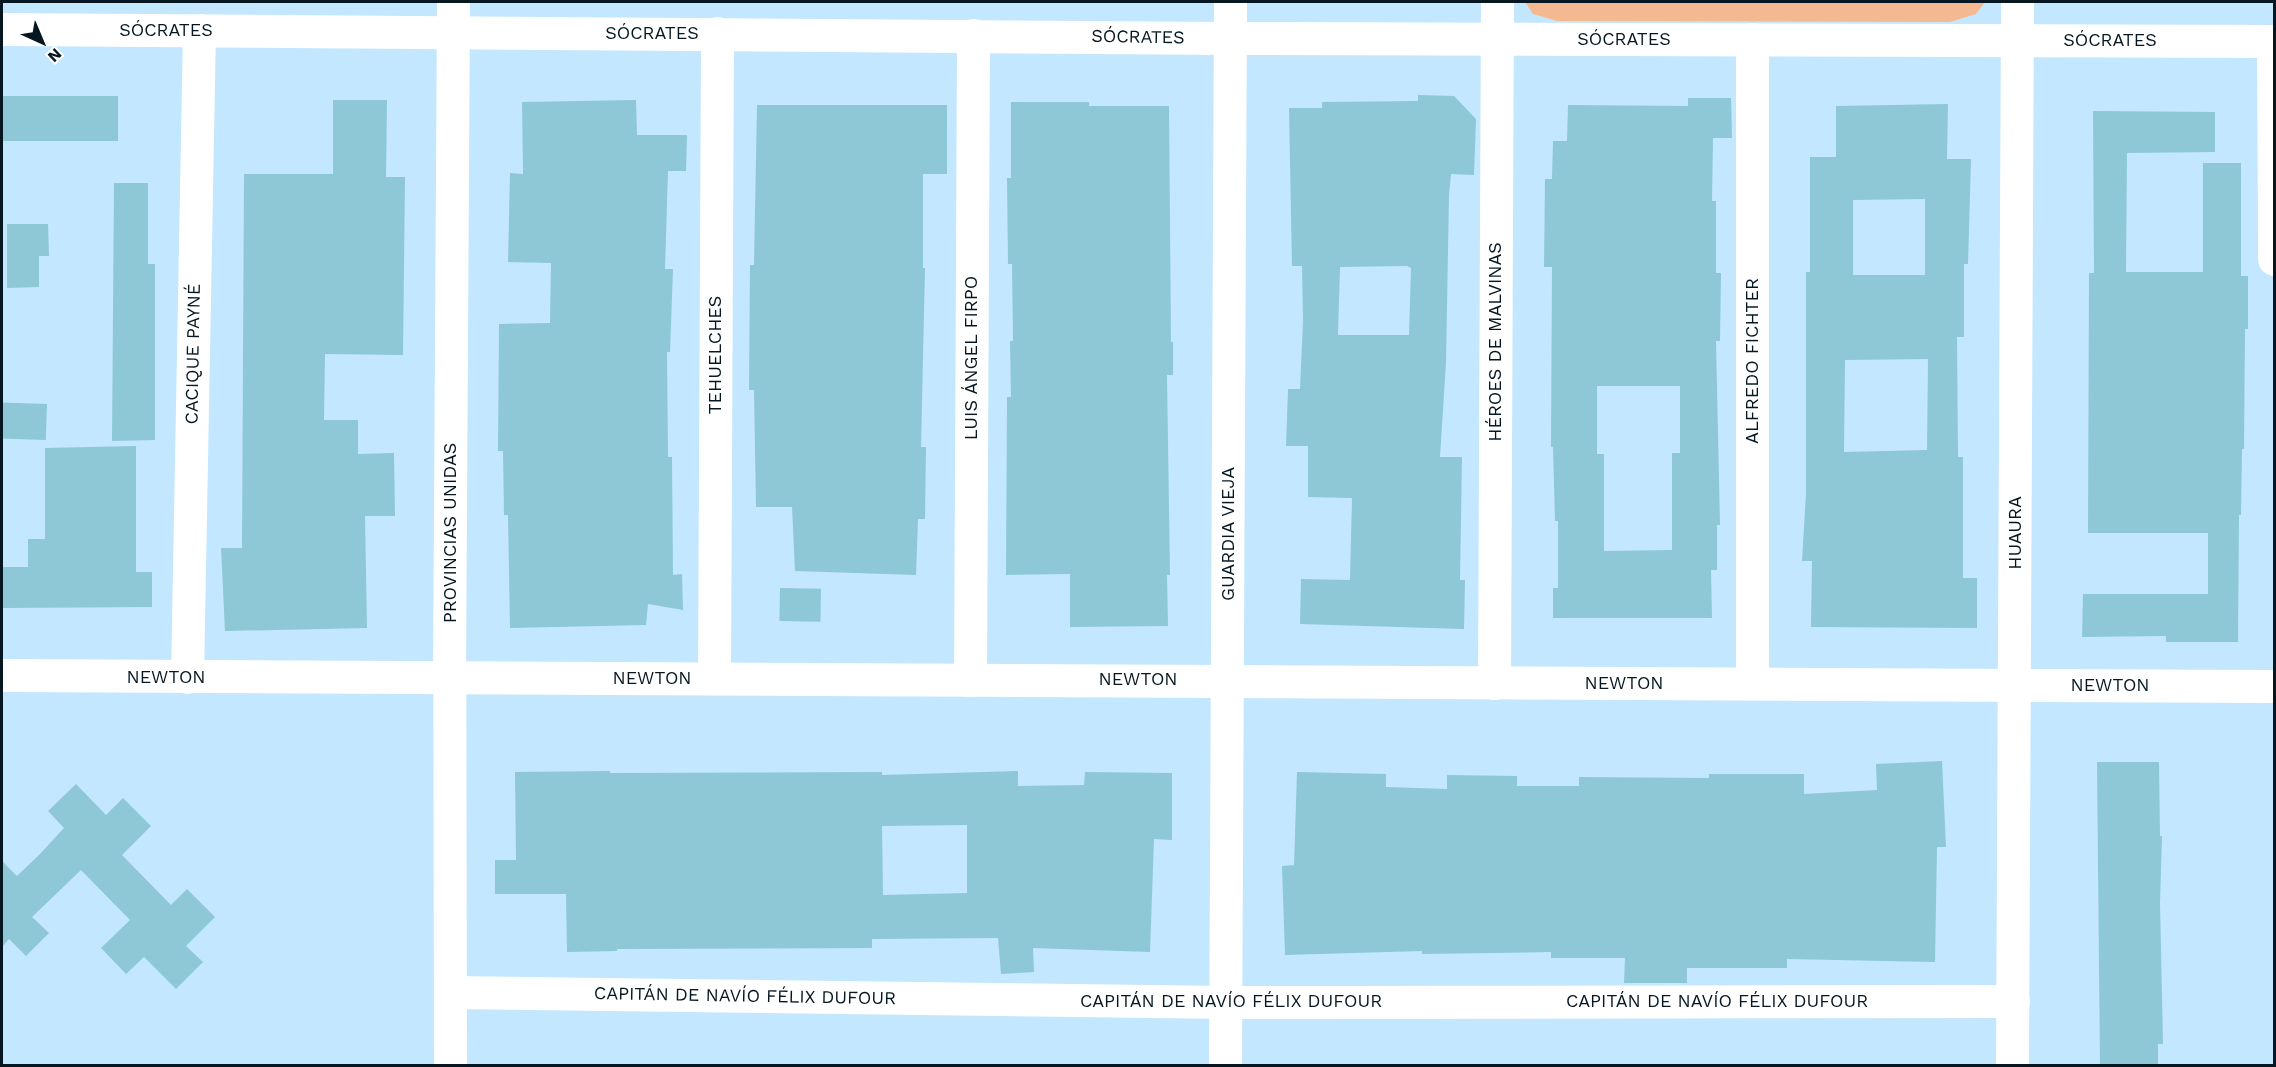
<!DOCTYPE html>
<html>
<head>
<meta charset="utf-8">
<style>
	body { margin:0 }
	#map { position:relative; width:2276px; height:1067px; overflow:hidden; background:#c2e7fe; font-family:"Work Sans",sans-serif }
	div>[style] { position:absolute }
	.green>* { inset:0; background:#f5b991 }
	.building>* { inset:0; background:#8ec7d6; transform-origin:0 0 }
	.street>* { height:33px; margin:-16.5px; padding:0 16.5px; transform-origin:16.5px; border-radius:16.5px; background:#fff }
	span { translate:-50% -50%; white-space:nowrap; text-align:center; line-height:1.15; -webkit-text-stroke:6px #fff; paint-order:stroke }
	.street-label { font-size:18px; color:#061721 }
	.frame { position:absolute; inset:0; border:3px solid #061721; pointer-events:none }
	.north { position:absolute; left:12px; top:12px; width:60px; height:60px; -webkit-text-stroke:4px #fff; paint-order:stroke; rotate:136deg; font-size:16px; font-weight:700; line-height:24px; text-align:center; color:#061721 }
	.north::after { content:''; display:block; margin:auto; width:21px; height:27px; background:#061721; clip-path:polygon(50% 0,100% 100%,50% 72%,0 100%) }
</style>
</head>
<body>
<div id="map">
	<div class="green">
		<div style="clip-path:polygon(1525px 2px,1985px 2px,1976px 14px,1950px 22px,1557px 21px,1533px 14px)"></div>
	</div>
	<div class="building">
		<div style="clip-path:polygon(evenodd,1418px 95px,1454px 96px,1476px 119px,1474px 175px,1451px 174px,1449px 195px,1446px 362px,1440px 457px,1462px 457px,1460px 580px,1465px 580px,1464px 629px,1300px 624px,1301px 579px,1350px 580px,1352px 498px,1308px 497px,1308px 446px,1286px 446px,1288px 389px,1300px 389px,1303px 321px,1302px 266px,1292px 266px,1289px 108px,1322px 108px,1322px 102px,1418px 101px,1418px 95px,1407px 266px,1411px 268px,1409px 335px,1338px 335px,1340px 267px,1407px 266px)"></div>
		<div style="left:2px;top:96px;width:116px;height:45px"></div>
		<div style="clip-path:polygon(evenodd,1688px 98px,1731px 98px,1732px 138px,1713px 138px,1712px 201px,1716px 201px,1716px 273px,1721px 273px,1720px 341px,1716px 341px,1720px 525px,1717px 525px,1717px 570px,1711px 570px,1712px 618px,1553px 618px,1553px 588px,1558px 588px,1558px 521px,1555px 521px,1553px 447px,1551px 447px,1552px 267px,1544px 267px,1545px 179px,1552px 179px,1553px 141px,1567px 141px,1568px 105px,1688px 106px,1688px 98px,1597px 386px,1680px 386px,1680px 453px,1672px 453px,1672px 550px,1604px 551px,1604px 454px,1597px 454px,1597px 386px)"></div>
		<div style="clip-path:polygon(333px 100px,387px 100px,386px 177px,405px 177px,403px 355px,325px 354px,324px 420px,358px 420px,358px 454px,394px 453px,395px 516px,365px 516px,367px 628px,225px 631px,221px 548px,242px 548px,244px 174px,333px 174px)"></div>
		<div style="clip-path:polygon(636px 100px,637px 135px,687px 135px,686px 171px,668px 171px,665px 269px,673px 269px,670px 352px,667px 352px,668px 457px,672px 457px,673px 575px,682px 574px,683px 610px,648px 604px,646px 625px,510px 628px,508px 515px,504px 515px,503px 451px,498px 451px,499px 324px,550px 323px,551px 263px,508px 262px,510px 173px,523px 174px,522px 102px)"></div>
		<div style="clip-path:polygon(1011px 102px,1089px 102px,1089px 106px,1169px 106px,1171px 342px,1173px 342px,1173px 375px,1167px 375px,1170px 575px,1167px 575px,1168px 626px,1070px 627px,1070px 574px,1006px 575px,1007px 397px,1011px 397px,1010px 341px,1013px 341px,1012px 264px,1008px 264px,1007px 178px,1011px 178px)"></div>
		<div style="clip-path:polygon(evenodd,1948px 104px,1947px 159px,1971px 159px,1968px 264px,1964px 264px,1964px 337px,1957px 337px,1958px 457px,1963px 457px,1963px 578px,1977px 578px,1977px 628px,1811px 627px,1812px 561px,1802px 561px,1806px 494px,1806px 272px,1810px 272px,1810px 157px,1836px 157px,1836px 106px,1948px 104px,1925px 199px,1925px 275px,1853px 275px,1853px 200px,1925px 199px,1948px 104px,1928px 359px,1927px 450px,1844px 452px,1845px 360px,1928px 359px)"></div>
		<div style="clip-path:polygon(757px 105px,947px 105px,947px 174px,923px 174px,923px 268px,925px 268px,921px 447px,926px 447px,925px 519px,918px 519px,916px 575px,795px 571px,792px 507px,756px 507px,754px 390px,749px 390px,750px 265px,754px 265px)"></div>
		<div style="clip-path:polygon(2093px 111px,2215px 112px,2215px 152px,2127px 153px,2126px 272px,2203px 272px,2203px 163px,2241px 163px,2241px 276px,2248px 276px,2248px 329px,2245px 329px,2244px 449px,2242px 449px,2241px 515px,2239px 515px,2238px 642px,2166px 642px,2166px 636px,2082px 637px,2083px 594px,2208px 594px,2208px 533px,2088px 533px,2089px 273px,2094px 273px)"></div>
		<div style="clip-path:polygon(114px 183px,148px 183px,148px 264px,155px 264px,155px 440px,112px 441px)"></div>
		<div style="clip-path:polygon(7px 224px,48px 224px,49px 256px,39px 256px,39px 287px,7px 288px)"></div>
		<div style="left:47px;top:404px;width:36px;height:45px;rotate:92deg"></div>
		<div style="clip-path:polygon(136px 446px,136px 572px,152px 572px,152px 607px,2px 608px,2px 567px,28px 567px,28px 539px,45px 539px,45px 448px)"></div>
		<div style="left:780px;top:588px;width:41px;height:33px;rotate:1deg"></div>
		<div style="clip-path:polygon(1942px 761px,1946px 847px,1937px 847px,1935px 962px,1787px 959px,1787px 968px,1687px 968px,1687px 983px,1624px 983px,1625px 958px,1551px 958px,1551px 952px,1422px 954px,1422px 951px,1285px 955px,1282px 866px,1294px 865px,1297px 772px,1386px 774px,1386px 787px,1447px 789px,1447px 775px,1517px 776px,1517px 786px,1579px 786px,1579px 777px,1709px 778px,1709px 774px,1804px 774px,1804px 794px,1877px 790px,1876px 764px)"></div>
		<div style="clip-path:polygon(2097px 762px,2159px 762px,2160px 836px,2162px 836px,2160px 903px,2163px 1044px,2158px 1044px,2158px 1065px,2100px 1065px)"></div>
		<div style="clip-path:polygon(evenodd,610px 771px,610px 773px,882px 772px,882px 775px,1018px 771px,1018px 786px,1084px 785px,1085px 772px,1172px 773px,1172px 840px,1154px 839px,1150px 952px,1033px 948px,1034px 972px,1001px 974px,998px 938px,872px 939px,872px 948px,617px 949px,617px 951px,567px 952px,566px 894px,495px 894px,495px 860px,516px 860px,515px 772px,610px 771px,967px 825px,967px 893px,883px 895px,882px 826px,967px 825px)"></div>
		<div style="clip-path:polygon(76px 784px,106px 815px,123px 798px,151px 826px,122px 855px,171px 905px,187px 889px,215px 917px,186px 946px,203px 962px,176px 989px,144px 957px,126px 974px,101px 948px,130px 920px,81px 870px,32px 917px,49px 933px,26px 956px,9px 939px,2px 947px,2px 861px,17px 876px,40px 854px,64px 828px,48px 811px)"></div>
	</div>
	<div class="street">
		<div style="left:2px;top:29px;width:1228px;rotate:0.42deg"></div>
		<div style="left:1230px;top:38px;width:1044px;rotate:0.16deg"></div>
		<div style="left:1752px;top:39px;width:644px;rotate:90deg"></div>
		<div style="left:2273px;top:41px;width:218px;rotate:89.7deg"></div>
		<div style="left:2px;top:675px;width:2272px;rotate:0.28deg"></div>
		<div style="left:187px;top:677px;width:647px;rotate:-88.94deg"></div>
		<div style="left:714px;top:678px;width:645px;rotate:-89.73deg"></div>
		<div style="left:970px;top:680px;width:645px;rotate:-89.73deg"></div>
		<div style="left:1494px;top:683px;width:681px;rotate:-89.75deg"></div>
		<div style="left:450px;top:992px;width:776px;rotate:0.74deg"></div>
		<div style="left:1226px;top:1002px;width:787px;rotate:-0.07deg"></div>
		<div style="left:450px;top:1066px;width:389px;rotate:-90.1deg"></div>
		<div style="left:449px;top:677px;width:675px;rotate:-89.66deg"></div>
		<div style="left:1225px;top:1066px;width:1064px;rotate:-89.73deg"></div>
		<div style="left:2012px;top:1066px;width:1064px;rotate:-89.73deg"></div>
	</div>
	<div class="street-label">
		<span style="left:166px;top:30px">SÓCRATES</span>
		<span style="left:652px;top:33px">SÓCRATES</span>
		<span style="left:1138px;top:37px;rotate:1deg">SÓCRATES</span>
		<span style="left:1624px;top:39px">SÓCRATES</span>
		<span style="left:2110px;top:40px">SÓCRATES</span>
		<span style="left:1495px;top:342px;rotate:-90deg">HÉROES DE MALVINAS</span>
		<span style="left:193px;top:354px;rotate:-89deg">CACIQUE PAYNÉ</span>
		<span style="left:715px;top:355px;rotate:-90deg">TEHUELCHES</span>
		<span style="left:971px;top:358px;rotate:-90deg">LUIS ÁNGEL FIRPO</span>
		<span style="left:1752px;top:361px;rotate:-90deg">ALFREDO FICHTER</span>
		<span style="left:450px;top:533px;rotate:-90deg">PROVINCIAS UNIDAS</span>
		<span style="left:2015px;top:533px;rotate:-90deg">HUAURA</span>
		<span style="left:1228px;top:534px;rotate:-90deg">GUARDIA VIEJA</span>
		<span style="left:166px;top:677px">NEWTON</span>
		<span style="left:652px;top:678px">NEWTON</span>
		<span style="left:1138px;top:679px">NEWTON</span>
		<span style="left:1624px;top:683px">NEWTON</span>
		<span style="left:2110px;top:685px">NEWTON</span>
		<span style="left:745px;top:996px;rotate:1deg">CAPITÁN DE NAVÍO FÉLIX DUFOUR</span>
		<span style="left:1231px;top:1001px">CAPITÁN DE NAVÍO FÉLIX DUFOUR</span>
		<span style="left:1717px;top:1001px">CAPITÁN DE NAVÍO FÉLIX DUFOUR</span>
	</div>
	<div class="frame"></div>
	<div class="north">N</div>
</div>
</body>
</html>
